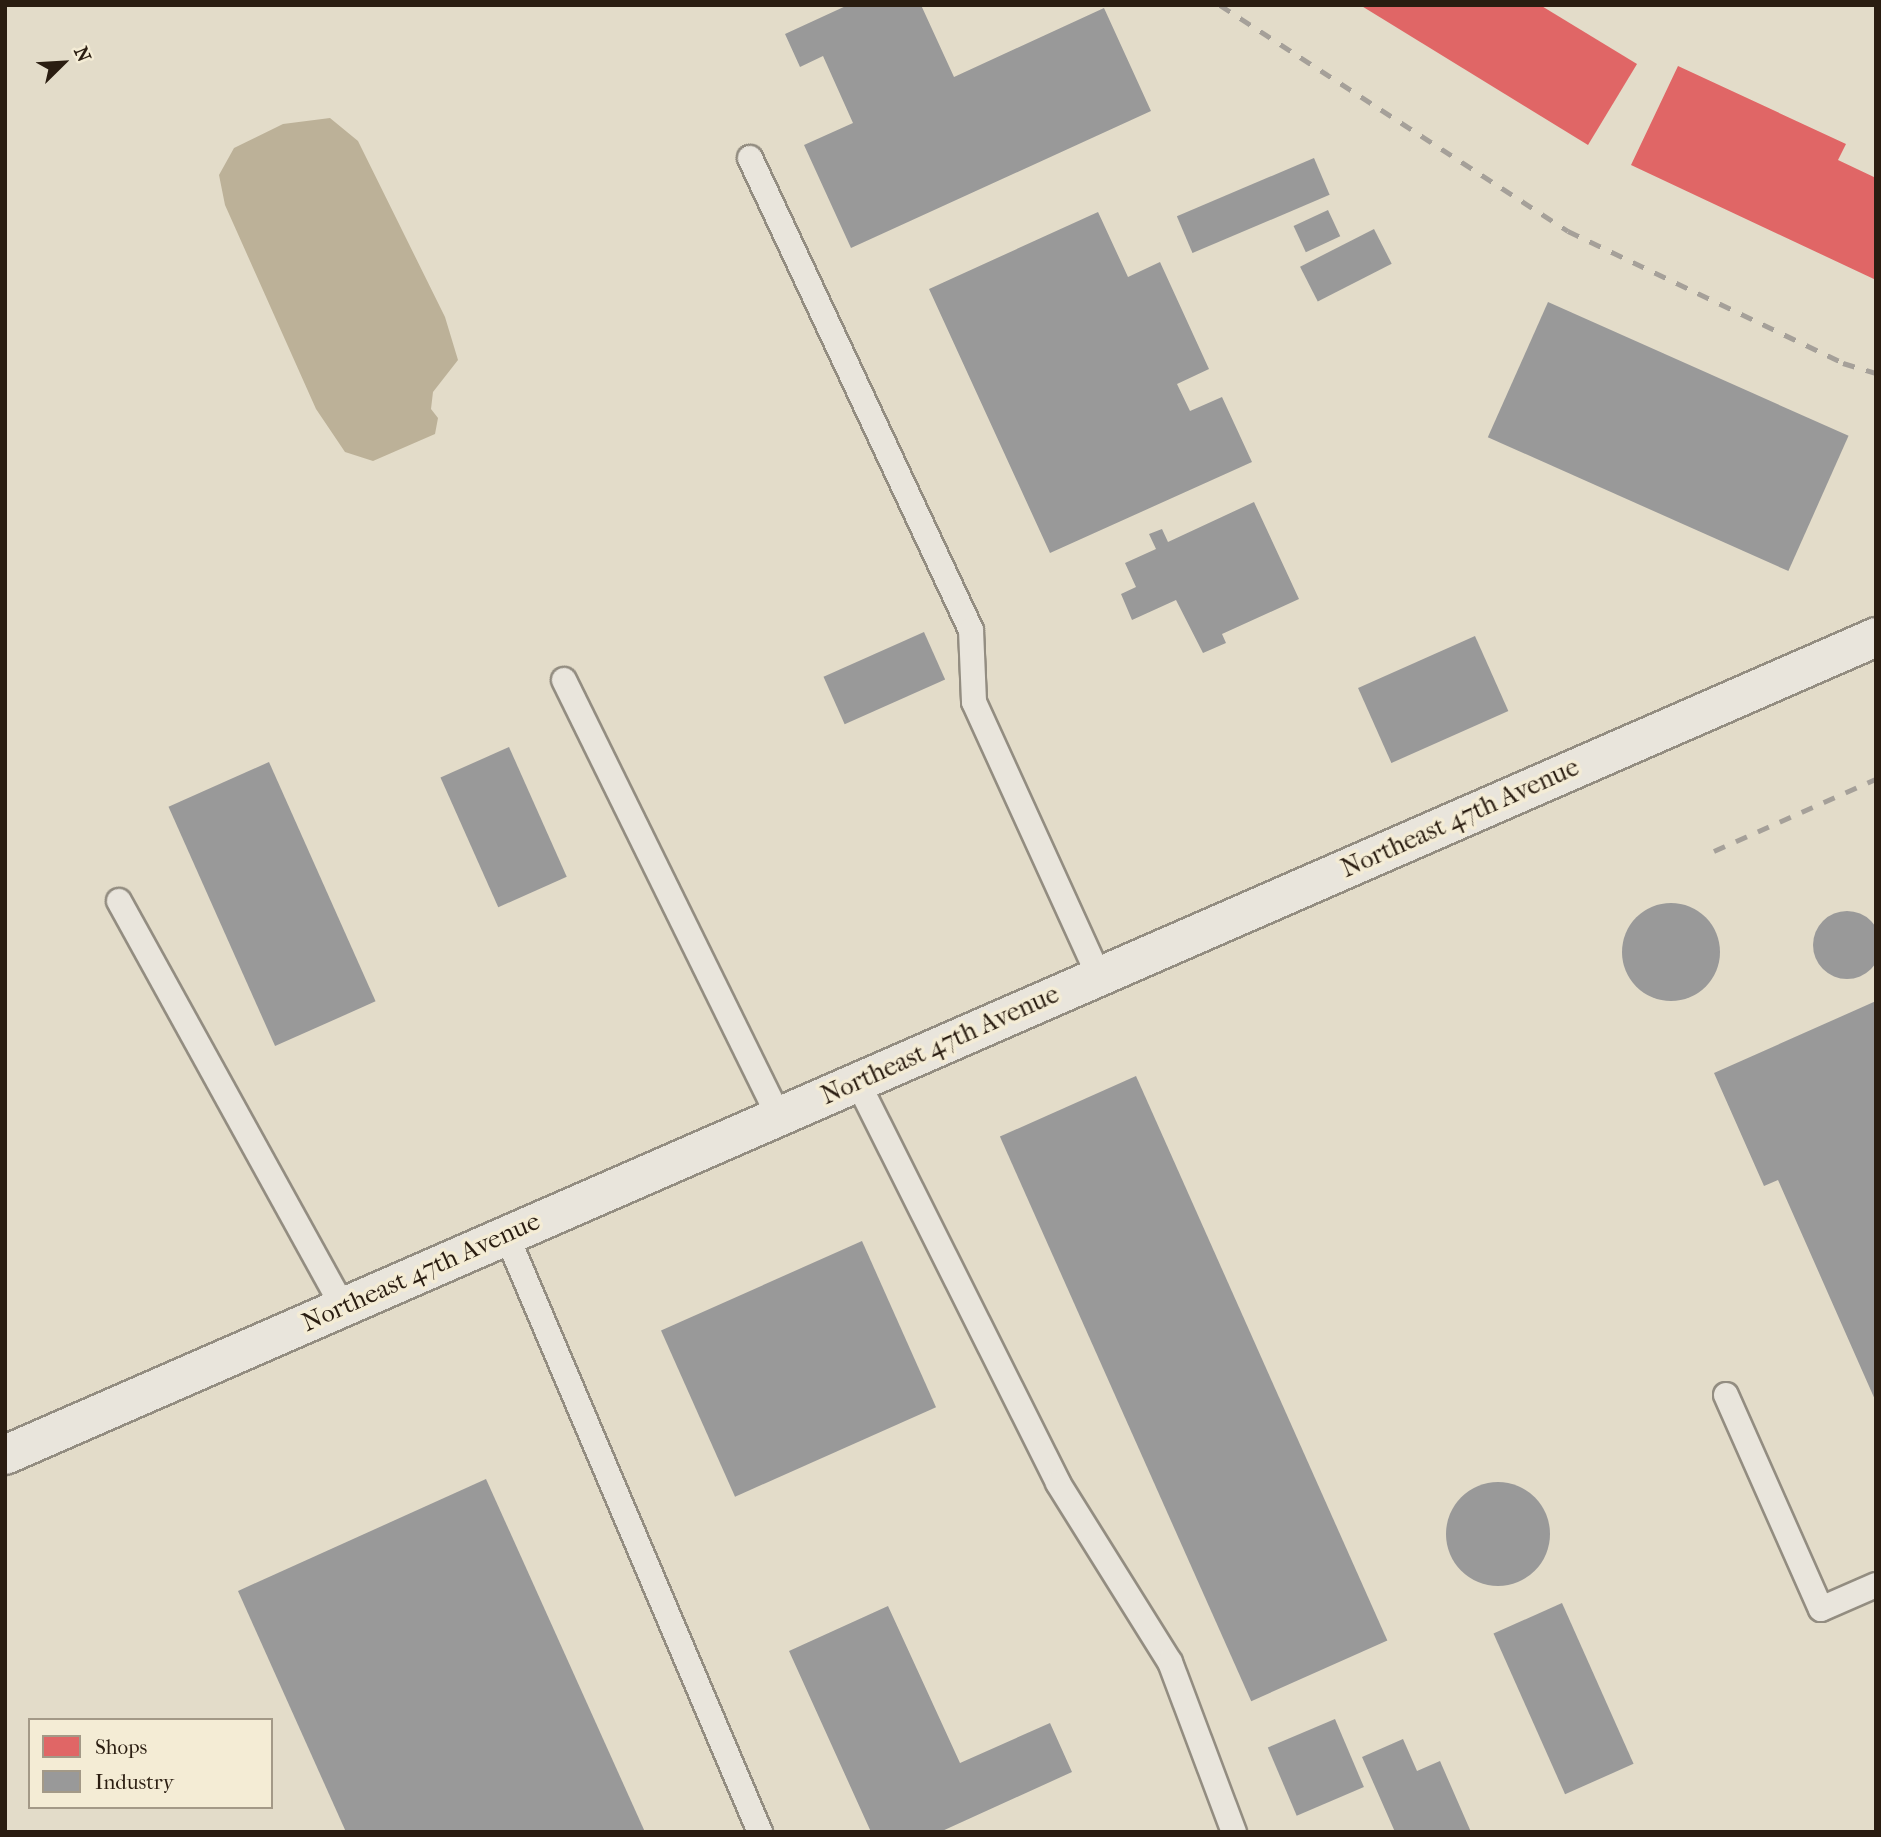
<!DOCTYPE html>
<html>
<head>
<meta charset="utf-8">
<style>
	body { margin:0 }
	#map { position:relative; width:1881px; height:1837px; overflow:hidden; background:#e3dcc9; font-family:"IM FELL French Canon",serif }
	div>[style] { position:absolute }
	.water>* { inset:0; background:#bcb198 }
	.shops>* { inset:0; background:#e06666 }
	.industry>* { inset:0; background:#999; transform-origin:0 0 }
	.round { border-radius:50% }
	.roads { filter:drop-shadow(2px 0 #938d81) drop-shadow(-2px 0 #938d81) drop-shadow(0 2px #938d81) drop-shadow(0 -2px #938d81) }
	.service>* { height:24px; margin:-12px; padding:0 12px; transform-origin:12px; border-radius:12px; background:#e9e5dc }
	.tertiary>* { height:38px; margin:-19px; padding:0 19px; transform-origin:19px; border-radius:19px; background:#e9e5dc }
	.rail>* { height:5px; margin-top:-2.5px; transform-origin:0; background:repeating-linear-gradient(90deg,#a5a099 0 12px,transparent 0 24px) }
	span { translate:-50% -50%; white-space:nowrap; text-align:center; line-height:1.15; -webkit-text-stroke:7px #f4ecd5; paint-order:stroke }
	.street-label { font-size:26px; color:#2a1d11 }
	.frame { position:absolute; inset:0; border:7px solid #2a1d11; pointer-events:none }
	.legend { position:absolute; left:28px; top:1718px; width:245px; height:91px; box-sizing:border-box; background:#f4ecd5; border:2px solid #a39987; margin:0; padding:9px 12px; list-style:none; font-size:21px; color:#2a1d11 }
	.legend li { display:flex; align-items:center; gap:14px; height:35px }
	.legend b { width:35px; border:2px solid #a39987 }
	.north { position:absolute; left:28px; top:28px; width:70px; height:70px; -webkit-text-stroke:5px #f4ecd5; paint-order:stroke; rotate:66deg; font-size:19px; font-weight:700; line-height:28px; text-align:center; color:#2a1d11 }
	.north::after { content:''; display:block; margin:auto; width:24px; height:32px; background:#2a1d11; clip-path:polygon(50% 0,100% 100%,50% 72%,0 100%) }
</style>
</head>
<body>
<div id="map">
	<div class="water">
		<div style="clip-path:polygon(330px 118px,358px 141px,445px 317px,458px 360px,433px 392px,431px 409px,438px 418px,435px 434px,373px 461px,345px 452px,316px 409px,225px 205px,219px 175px,234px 148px,283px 124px)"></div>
	</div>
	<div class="shops">
		<div style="clip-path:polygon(1360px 5px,1540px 5px,1637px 64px,1588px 145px)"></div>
		<div style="clip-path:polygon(1678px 66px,1846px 144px,1838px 160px,1876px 178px,1876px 280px,1631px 165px)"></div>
	</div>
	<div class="industry">
		<div style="clip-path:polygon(848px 5px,921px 5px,954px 77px,1104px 8px,1151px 111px,851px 248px,804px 145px,853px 123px,823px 56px,800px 67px,785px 34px)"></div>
		<div style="left:1314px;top:158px;width:40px;height:149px;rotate:67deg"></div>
		<div style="left:1328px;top:210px;width:29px;height:38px;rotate:65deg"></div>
		<div style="clip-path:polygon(1098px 212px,1128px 277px,1160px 262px,1209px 369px,1177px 384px,1190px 411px,1222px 397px,1252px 462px,1050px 553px,929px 289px)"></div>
		<div style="left:1374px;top:229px;width:39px;height:83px;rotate:63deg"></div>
		<div style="left:1548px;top:302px;width:329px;height:148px;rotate:24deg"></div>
		<div style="clip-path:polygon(1254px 502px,1299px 599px,1222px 634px,1226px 643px,1203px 653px,1176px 600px,1132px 620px,1121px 594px,1136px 587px,1125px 563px,1156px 549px,1149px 534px,1162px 529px,1168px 542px)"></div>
		<div style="left:924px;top:632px;width:52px;height:110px;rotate:66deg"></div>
		<div style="left:1475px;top:636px;width:82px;height:128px;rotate:66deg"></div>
		<div style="left:509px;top:747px;width:142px;height:75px;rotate:66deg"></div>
		<div style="left:269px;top:762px;width:262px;height:110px;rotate:66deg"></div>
		<div class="round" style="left:1622px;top:903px;width:98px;height:98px"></div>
		<div class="round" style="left:1813px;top:911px;width:68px;height:68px"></div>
		<div style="clip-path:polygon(1876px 1001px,1876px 1402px,1778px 1180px,1764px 1186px,1714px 1073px)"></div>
		<div style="left:1136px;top:1076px;width:618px;height:149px;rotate:66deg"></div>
		<div style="left:862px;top:1241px;width:182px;height:220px;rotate:66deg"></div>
		<div style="clip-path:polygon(486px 1479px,645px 1832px,346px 1832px,238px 1591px)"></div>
		<div class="round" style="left:1446px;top:1482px;width:104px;height:104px"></div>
		<div style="left:1562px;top:1603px;width:176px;height:75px;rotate:66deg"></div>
		<div style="clip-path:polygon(888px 1606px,960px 1763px,1050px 1723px,1072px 1772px,940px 1832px,871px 1832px,789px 1651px)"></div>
		<div style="left:1335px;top:1719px;width:74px;height:73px;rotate:67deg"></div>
		<div style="clip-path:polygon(1403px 1739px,1417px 1771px,1440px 1761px,1471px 1832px,1395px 1832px,1362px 1757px)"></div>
	</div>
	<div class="roads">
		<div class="service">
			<div style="left:750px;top:158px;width:521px;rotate:64.91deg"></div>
			<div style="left:971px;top:630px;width:72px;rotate:87.6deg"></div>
			<div style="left:974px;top:702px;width:301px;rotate:65.5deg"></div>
			<div style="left:564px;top:680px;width:486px;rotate:63.8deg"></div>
			<div style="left:119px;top:901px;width:463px;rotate:61.1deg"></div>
			<div style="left:857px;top:1081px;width:449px;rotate:63.4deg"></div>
			<div style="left:1058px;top:1483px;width:211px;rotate:58deg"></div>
			<div style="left:1170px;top:1662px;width:182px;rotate:69.4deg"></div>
			<div style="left:506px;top:1234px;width:650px;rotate:66.99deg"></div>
			<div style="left:1726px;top:1395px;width:234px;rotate:66.1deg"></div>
			<div style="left:1821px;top:1609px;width:60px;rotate:-23.6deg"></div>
		</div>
		<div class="tertiary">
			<div style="left:5px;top:1455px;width:2042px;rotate:-23.61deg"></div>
		</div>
	</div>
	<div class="rail">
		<div style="left:1220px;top:5px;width:415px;rotate:33deg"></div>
		<div style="left:1568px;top:231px;width:305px;rotate:25.6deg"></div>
		<div style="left:1843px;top:363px;width:34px;rotate:17deg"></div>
		<div style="left:1714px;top:851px;width:177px;rotate:-24deg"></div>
	</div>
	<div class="street-label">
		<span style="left:1460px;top:818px;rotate:-24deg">Northeast 47th Avenue</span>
		<span style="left:940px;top:1045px;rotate:-24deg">Northeast 47th Avenue</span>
		<span style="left:421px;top:1272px;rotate:-24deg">Northeast 47th Avenue</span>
	</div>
	<div class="frame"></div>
	<ul class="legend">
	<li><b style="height:19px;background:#e06666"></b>Shops</li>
	<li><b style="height:19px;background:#999"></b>Industry</li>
	</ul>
	<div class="north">N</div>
</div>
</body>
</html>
